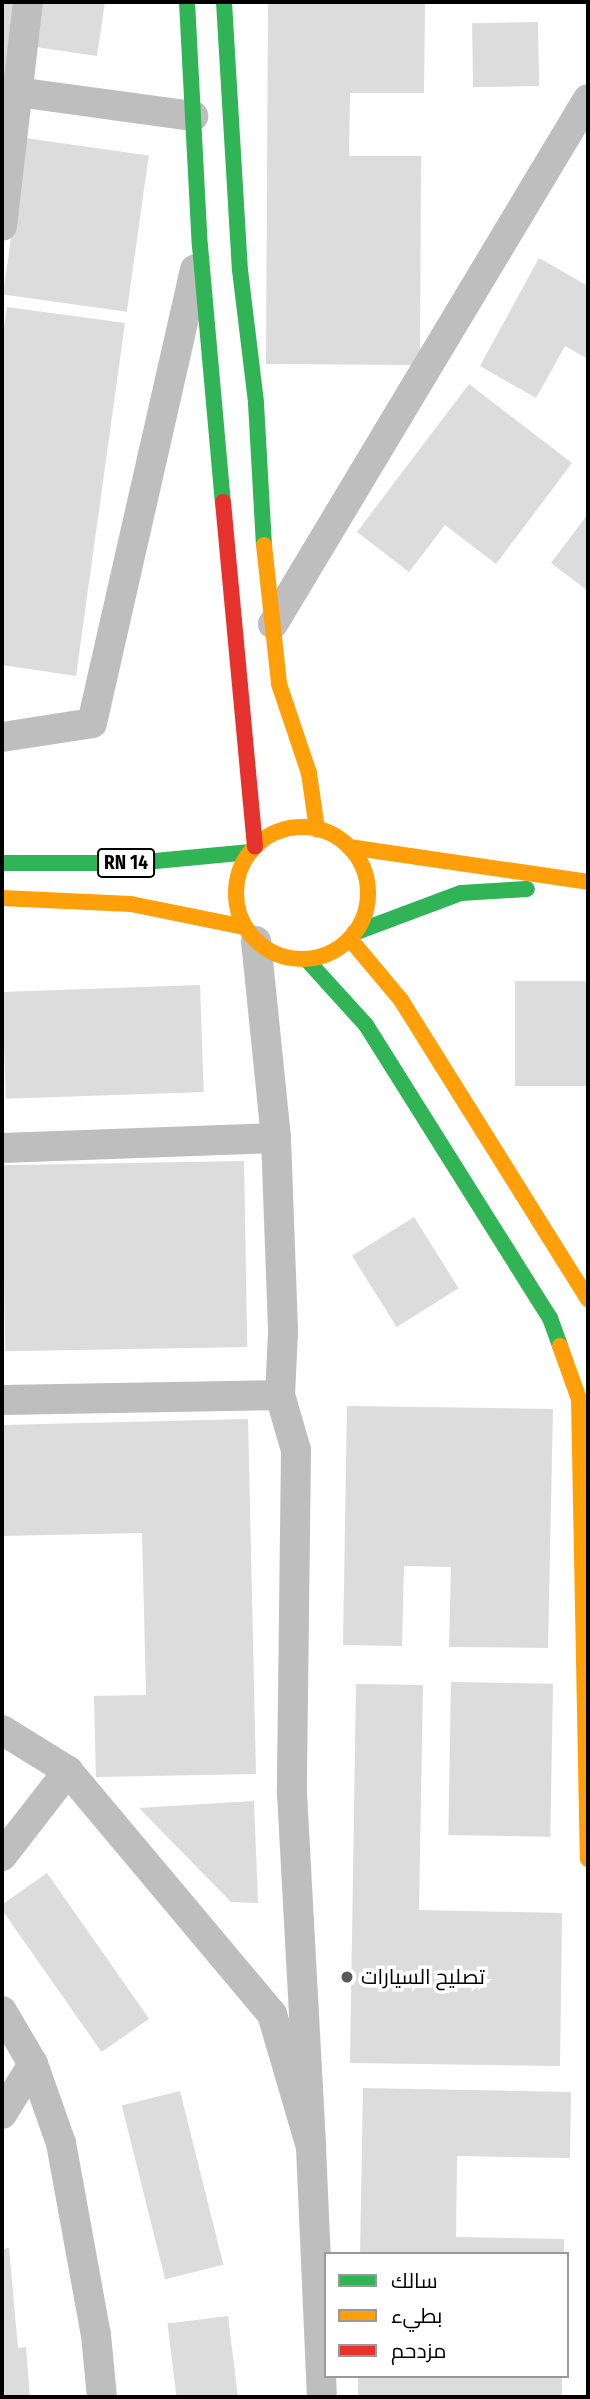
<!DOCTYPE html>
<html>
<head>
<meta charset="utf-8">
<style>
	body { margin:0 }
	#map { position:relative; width:590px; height:2399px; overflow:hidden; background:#fff; font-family:"Fira Sans Condensed",Cairo,sans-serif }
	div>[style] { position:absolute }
	.building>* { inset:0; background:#dcdcdc; transform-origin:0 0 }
	.street>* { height:30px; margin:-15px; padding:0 15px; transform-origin:15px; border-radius:15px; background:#bebebe }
	.fast>* { height:16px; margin:-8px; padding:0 8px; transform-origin:8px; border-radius:8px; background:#30b455 }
	.slow>* { height:16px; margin:-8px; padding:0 8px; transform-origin:8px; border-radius:8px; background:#ff9f0a }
	.slow>.ring { margin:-8px; padding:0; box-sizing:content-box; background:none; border:16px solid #ff9f0a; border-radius:50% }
	.jam>* { height:16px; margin:-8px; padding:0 8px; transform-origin:8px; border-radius:8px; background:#e5322d }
	.dots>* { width:19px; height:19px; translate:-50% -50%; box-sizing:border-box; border:4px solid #fff; border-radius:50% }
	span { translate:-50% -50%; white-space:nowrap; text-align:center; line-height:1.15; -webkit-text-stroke:7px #fff; paint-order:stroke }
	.shield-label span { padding:2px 5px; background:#fff; border:2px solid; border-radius:5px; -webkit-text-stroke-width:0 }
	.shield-label { font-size:19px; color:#000; font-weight:700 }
	.poi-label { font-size:21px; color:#000 }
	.left { translate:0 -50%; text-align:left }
	.frame { position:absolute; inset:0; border:4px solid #000; pointer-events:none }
	.legend { position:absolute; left:324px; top:2252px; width:245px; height:126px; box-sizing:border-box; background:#fff; border:2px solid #999; margin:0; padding:9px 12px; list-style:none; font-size:21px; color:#000 }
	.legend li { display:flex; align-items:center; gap:14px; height:35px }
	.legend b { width:35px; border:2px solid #999 }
</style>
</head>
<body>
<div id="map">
	<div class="building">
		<div style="clip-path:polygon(2px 2px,16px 2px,2px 103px)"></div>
		<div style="clip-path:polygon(35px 2px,105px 2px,97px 56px,29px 46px)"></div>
		<div style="clip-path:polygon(268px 2px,425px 2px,424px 93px,350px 93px,349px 156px,421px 156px,420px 365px,266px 364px)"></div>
		<div style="left:538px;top:22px;width:64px;height:66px;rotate:89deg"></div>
		<div style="left:25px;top:138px;width:125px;height:158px;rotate:8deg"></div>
		<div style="clip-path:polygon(539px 258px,588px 286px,588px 359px,565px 346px,536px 398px,480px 366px)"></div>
		<div style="clip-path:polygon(7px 307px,125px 323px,76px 676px,2px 665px,2px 343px)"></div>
		<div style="clip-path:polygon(469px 384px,572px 463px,496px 564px,445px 525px,409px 572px,357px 532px)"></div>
		<div style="clip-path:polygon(588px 514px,588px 591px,551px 563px)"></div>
		<div style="left:588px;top:981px;width:105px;height:73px;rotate:90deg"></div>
		<div style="left:200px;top:985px;width:107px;height:198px;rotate:88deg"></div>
		<div style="left:244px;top:1161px;width:186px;height:242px;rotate:89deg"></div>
		<div style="left:414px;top:1217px;width:84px;height:73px;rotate:58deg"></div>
		<div style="clip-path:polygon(347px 1406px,553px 1409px,548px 1648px,449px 1647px,451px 1567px,404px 1566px,402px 1646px,343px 1645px)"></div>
		<div style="clip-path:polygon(248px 1419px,256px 1774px,96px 1777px,94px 1696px,146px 1695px,142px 1533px,2px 1536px,2px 1425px)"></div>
		<div style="left:451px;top:1682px;width:102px;height:153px;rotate:1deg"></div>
		<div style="clip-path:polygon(356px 1684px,423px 1685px,419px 1910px,562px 1913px,560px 2066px,350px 2063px)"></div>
		<div style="clip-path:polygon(254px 1801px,258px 1903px,231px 1902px,139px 1808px)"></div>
		<div style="left:47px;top:1873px;width:178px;height:58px;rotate:55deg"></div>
		<div style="clip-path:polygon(363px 2088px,571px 2092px,570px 2158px,457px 2156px,456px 2237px,564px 2239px,564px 2254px,360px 2254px)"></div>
		<div style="left:180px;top:2091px;width:179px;height:60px;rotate:76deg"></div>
		<div style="clip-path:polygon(9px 2248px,18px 2348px,26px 2347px,30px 2397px,2px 2397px,2px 2249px)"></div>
		<div style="left:228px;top:2316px;width:82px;height:61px;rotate:83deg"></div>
		<div style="left:358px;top:2376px;width:204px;height:21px"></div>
	</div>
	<div class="street">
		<div style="left:17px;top:92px;width:178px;rotate:7.8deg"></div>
		<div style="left:2px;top:226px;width:226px;rotate:-83.4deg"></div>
		<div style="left:273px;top:624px;width:612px;rotate:-59.04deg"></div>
		<div style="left:2px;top:737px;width:91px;rotate:-8.8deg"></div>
		<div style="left:92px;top:723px;width:465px;rotate:-77.2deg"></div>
		<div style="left:256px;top:941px;width:198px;rotate:84.2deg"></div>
		<div style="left:276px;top:1138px;width:194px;rotate:87.9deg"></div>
		<div style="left:283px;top:1332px;width:63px;rotate:92.7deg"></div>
		<div style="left:280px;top:1395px;width:57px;rotate:73.8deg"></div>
		<div style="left:296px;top:1450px;width:343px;rotate:90.7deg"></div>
		<div style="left:292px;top:1793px;width:355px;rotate:86.9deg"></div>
		<div style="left:2px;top:1148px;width:274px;rotate:-2.1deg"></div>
		<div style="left:2px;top:1400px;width:278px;rotate:-1deg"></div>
		<div style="left:2px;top:1730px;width:78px;rotate:31.8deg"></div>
		<div style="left:68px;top:1771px;width:317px;rotate:50deg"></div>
		<div style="left:272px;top:2014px;width:139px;rotate:73.7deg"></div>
		<div style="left:311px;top:2147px;width:250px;rotate:87.5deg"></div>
		<div style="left:2px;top:1856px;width:108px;rotate:-52.2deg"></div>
		<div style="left:2px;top:2011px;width:61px;rotate:59.7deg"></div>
		<div style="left:33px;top:2064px;width:84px;rotate:70.5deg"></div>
		<div style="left:61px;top:2143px;width:195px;rotate:79.7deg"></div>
		<div style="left:96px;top:2335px;width:62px;rotate:84.5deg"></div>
		<div style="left:2px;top:2114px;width:59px;rotate:-58.2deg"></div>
	</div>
	<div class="fast">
		<div style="left:187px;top:2px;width:244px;rotate:87deg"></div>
		<div style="left:200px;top:246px;width:257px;rotate:84.9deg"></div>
		<div style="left:224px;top:2px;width:268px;rotate:86.6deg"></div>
		<div style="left:240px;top:270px;width:134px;rotate:83.1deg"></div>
		<div style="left:256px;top:403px;width:142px;rotate:86.8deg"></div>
		<div style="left:2px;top:863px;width:132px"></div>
		<div style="left:134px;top:863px;width:117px;rotate:-5.4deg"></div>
		<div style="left:354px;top:933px;width:114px;rotate:-20.5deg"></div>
		<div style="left:461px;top:893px;width:66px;rotate:-3.5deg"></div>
		<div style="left:307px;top:960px;width:88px;rotate:47.8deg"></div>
		<div style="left:366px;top:1025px;width:346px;rotate:57.9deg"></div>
		<div style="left:550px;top:1318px;width:30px;rotate:70deg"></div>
	</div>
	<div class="slow">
		<div style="left:264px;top:545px;width:140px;rotate:83.8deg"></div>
		<div style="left:279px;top:684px;width:94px;rotate:71.4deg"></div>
		<div style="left:309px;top:773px;width:57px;rotate:81.9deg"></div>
		<div class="ring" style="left:236px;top:827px;width:116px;height:116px"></div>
		<div style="left:349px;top:847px;width:242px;rotate:8.3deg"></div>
		<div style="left:2px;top:898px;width:129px;rotate:2.7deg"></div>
		<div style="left:131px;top:904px;width:115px;rotate:11.5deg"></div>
		<div style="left:350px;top:939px;width:80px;rotate:50.1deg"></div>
		<div style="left:401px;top:1000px;width:353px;rotate:58deg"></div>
		<div style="left:560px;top:1346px;width:56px;rotate:70.3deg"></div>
		<div style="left:579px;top:1399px;width:460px;rotate:88.9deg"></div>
	</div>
	<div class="jam">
		<div style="left:223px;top:502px;width:346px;rotate:84.7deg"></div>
	</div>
	<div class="dots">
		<div style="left:347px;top:1977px;background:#595959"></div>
	</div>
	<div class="shield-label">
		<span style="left:126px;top:863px">RN 14</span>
	</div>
	<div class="poi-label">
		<span class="left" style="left:361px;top:1977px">تصليح السيارات</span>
	</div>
	<div class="frame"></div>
	<ul class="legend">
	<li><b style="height:9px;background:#30b455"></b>سالك</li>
	<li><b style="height:9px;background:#ff9f0a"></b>بطيء</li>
	<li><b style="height:9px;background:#e5322d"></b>مزدحم</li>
	</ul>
</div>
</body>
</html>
